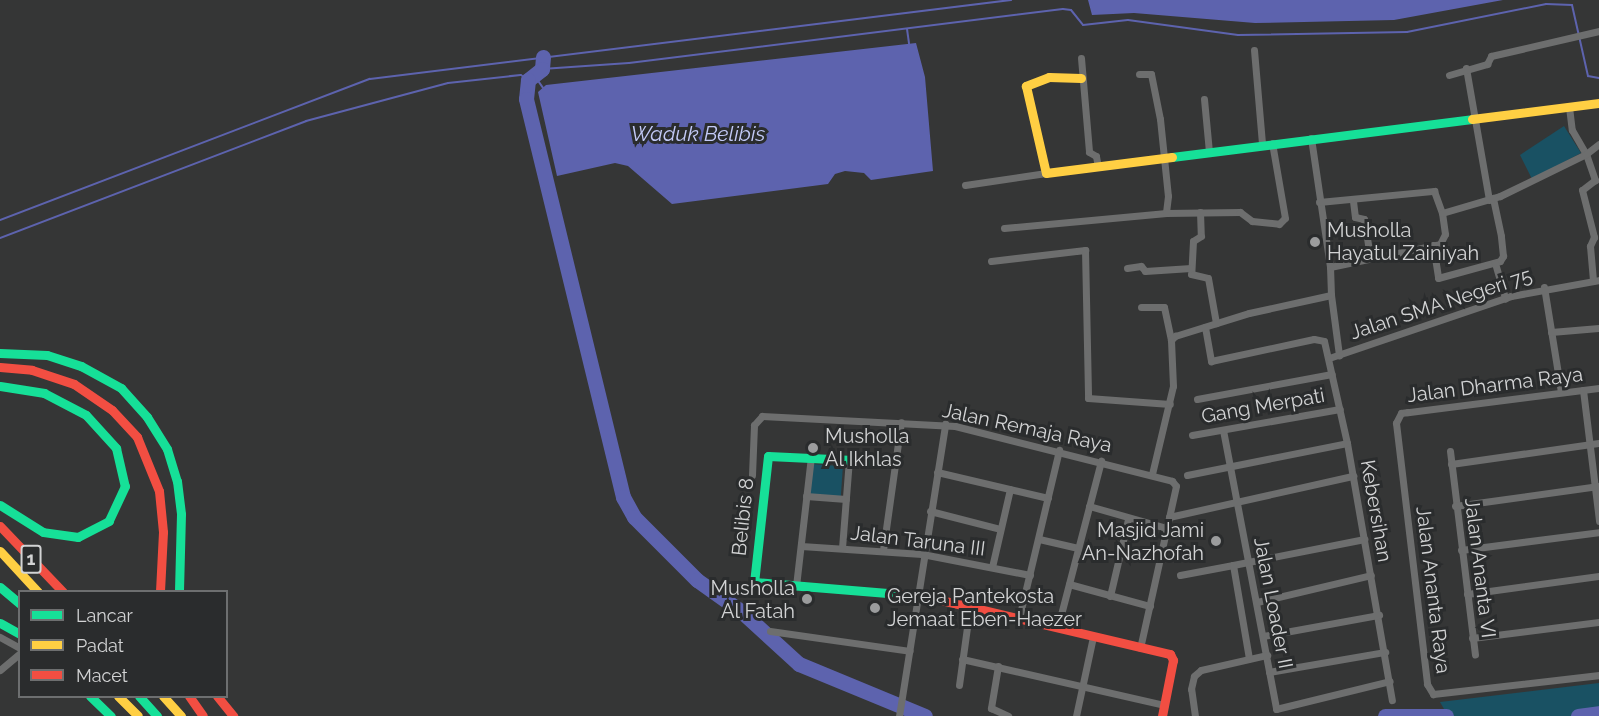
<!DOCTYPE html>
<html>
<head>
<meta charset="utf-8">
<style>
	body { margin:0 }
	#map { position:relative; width:1599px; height:716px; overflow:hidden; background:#353636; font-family:Raleway,sans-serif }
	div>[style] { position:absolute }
	.green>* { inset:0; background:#195163; transform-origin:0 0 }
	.water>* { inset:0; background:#5d63ae }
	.stream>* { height:2px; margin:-1px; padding:0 1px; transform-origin:1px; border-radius:1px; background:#5d63ae }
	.river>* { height:15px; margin:-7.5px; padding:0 7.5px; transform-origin:7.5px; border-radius:7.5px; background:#5d63ae }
	.street>* { height:7px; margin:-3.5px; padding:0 3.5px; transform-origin:3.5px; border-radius:3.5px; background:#6d6e6e }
	.fast>* { height:9px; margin:-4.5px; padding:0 4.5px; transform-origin:4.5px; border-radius:4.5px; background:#16e098 }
	.slow>* { height:9px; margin:-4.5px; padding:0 4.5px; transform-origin:4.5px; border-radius:4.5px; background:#ffcf43 }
	.jam>* { height:9px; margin:-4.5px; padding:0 4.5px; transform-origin:4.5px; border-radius:4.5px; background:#f24e42 }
	.dots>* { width:16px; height:16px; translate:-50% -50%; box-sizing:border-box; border:3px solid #2a2c2d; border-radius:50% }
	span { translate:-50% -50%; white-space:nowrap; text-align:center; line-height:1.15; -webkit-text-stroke:6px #2a2c2d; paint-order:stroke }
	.shield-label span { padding:2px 4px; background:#2a2c2d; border:2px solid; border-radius:4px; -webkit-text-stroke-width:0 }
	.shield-label { font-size:18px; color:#d2d3d4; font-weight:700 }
	.poi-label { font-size:20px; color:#d2d3d4 }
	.left { translate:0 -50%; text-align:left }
	.right { translate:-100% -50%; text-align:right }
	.street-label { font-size:20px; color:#d2d3d4 }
	.water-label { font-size:21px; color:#c3caf7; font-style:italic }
	.legend { position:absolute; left:18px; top:590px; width:210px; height:108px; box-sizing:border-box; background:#2a2c2d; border:2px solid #6d6f70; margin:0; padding:8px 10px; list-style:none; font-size:18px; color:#d2d3d4 }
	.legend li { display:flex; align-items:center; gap:12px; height:30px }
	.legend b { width:30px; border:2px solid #6d6f70 }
</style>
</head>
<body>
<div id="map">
	<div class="green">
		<div style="clip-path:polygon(1564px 126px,1581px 153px,1532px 179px,1520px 155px)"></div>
		<div style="left:812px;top:464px;width:31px;height:31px;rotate:4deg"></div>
		<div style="clip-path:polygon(1599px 683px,1599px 716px,1448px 716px,1440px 702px)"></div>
	</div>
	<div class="water">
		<div style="clip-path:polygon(1088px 0,1503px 0,1394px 20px,1255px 23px,1134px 13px,1092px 15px)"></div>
		<div style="clip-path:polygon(916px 43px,925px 77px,933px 171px,871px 180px,864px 173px,845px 171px,835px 174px,828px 184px,672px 204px,628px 166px,615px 163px,557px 176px,538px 92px,546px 85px)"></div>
	</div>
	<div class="stream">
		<div style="left:907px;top:29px;width:15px;rotate:82deg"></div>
		<div style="left:542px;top:69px;width:87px;rotate:-3.9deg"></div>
		<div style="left:629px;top:63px;width:437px;rotate:-7.1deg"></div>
		<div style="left:1063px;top:9px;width:8px;rotate:7deg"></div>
		<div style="left:1071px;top:10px;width:19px;rotate:51deg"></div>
		<div style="left:1083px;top:25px;width:45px;rotate:-6.3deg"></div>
		<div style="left:1128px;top:20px;width:111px;rotate:7.8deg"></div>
		<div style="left:1238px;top:35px;width:169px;rotate:-1deg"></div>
		<div style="left:1407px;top:32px;width:142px;rotate:-11.4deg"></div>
		<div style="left:1546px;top:4px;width:26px;rotate:2deg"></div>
		<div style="left:1572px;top:5px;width:73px;rotate:77.3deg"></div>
		<div style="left:1588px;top:76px;width:11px;rotate:10deg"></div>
		<div style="left:534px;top:75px;width:16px;rotate:55deg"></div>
		<div style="left:0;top:220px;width:396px;rotate:-20.9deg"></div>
		<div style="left:370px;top:79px;width:646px;rotate:-7.03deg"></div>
		<div style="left:0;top:238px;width:328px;rotate:-20.9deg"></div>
		<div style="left:306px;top:121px;width:147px;rotate:-15deg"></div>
		<div style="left:448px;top:83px;width:73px;rotate:-6.3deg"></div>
		<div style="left:521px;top:75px;width:9px;rotate:36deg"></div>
	</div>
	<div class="river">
		<div style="left:543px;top:57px;width:12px;rotate:95deg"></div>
		<div style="left:542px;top:69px;width:18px;rotate:142deg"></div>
		<div style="left:528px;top:80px;width:19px;rotate:96deg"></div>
		<div style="left:526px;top:99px;width:410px;rotate:76.3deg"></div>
		<div style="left:623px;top:497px;width:23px;rotate:61deg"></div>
		<div style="left:634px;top:517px;width:89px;rotate:45deg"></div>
		<div style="left:697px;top:580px;width:55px;rotate:35.4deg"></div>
		<div style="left:742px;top:612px;width:77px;rotate:42.4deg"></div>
		<div style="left:799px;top:664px;width:136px;rotate:22.4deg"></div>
		<div style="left:1385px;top:716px;width:61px"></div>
		<div style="left:1578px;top:716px;width:21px;rotate:-8deg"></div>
	</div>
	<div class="street">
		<div style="left:1254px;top:50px;width:94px;rotate:85.1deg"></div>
		<div style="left:1081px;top:58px;width:94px;rotate:85.1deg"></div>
		<div style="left:1089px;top:152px;width:8px;rotate:30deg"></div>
		<div style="left:1096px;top:156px;width:11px;rotate:80deg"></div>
		<div style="left:1466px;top:68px;width:134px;rotate:80.1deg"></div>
		<div style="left:1139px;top:74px;width:12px"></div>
		<div style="left:1151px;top:74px;width:46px;rotate:78.7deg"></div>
		<div style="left:1160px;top:119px;width:77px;rotate:84.1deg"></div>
		<div style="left:1168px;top:196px;width:17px;rotate:97deg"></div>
		<div style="left:1449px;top:75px;width:40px;rotate:-16deg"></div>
		<div style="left:1487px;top:64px;width:9px;rotate:-63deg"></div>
		<div style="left:1491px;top:56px;width:111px;rotate:-13deg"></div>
		<div style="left:1204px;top:99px;width:53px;rotate:84.6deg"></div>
		<div style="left:1569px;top:107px;width:23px;rotate:83deg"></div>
		<div style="left:1572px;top:130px;width:28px;rotate:60deg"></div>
		<div style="left:1586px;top:154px;width:28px;rotate:71deg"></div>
		<div style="left:1595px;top:180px;width:16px;rotate:142deg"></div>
		<div style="left:1582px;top:190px;width:49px;rotate:75.7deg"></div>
		<div style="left:1594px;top:237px;width:10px;rotate:114deg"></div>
		<div style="left:1590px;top:246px;width:35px;rotate:85deg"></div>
		<div style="left:1311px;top:138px;width:130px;rotate:81.6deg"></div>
		<div style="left:965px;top:185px;width:82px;rotate:-8.4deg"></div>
		<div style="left:1353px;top:201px;width:16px;rotate:83deg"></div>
		<div style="left:1355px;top:217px;width:9px;rotate:13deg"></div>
		<div style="left:1364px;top:219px;width:38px;rotate:81deg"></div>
		<div style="left:1319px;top:202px;width:116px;rotate:-5.5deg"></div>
		<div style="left:1434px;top:191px;width:23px;rotate:70deg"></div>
		<div style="left:1200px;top:212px;width:24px;rotate:88deg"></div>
		<div style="left:1201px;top:236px;width:9px;rotate:148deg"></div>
		<div style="left:1193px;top:241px;width:33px;rotate:93deg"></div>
		<div style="left:1191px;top:274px;width:17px;rotate:13deg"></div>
		<div style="left:1208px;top:278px;width:46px;rotate:79.9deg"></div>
		<div style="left:1004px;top:228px;width:163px;rotate:-5.3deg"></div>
		<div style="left:1166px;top:213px;width:74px;rotate:-0.8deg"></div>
		<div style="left:1240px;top:212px;width:15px;rotate:37deg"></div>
		<div style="left:1252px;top:221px;width:27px;rotate:6deg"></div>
		<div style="left:1279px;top:224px;width:8px;rotate:-45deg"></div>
		<div style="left:1285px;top:218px;width:76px;rotate:-99.8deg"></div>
		<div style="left:1433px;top:245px;width:33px;rotate:81deg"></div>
		<div style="left:1438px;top:278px;width:64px;rotate:-15.3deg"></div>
		<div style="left:1500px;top:261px;width:6px;rotate:-59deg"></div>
		<div style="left:1503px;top:256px;width:20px;rotate:-96deg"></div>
		<div style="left:1501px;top:236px;width:39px;rotate:-102deg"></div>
		<div style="left:991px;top:261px;width:95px;rotate:-6.7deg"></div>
		<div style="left:1085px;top:250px;width:148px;rotate:88.8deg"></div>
		<div style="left:1088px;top:398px;width:82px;rotate:4.2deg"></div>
		<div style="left:1495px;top:263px;width:37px;rotate:74deg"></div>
		<div style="left:1127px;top:268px;width:14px;rotate:-8deg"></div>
		<div style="left:1141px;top:266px;width:6px;rotate:51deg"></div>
		<div style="left:1145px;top:271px;width:46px;rotate:-3.7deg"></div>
		<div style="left:1544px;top:287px;width:106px;rotate:80.8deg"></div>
		<div style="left:1331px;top:295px;width:61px;rotate:82.4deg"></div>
		<div style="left:1141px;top:307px;width:23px"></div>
		<div style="left:1164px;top:307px;width:34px;rotate:78deg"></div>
		<div style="left:1205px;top:327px;width:35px;rotate:80deg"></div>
		<div style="left:1211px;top:361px;width:105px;rotate:-12.1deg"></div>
		<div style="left:1314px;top:339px;width:10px;rotate:11deg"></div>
		<div style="left:1324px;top:341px;width:105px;rotate:77.3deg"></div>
		<div style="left:1347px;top:443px;width:261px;rotate:80.1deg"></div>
		<div style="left:1551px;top:332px;width:48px;rotate:-4.8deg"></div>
		<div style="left:1329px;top:358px;width:192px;rotate:-18.8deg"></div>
		<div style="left:1511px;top:296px;width:89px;rotate:-10.3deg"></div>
		<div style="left:1599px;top:388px;width:193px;rotate:172.8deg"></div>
		<div style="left:1408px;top:412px;width:7px;rotate:172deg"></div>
		<div style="left:1401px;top:413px;width:11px;rotate:117deg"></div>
		<div style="left:1396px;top:423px;width:263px;rotate:83.2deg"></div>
		<div style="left:1427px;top:684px;width:12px;rotate:59deg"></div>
		<div style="left:1433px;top:694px;width:167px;rotate:-6.5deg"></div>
		<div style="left:1583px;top:390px;width:132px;rotate:83deg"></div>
		<div style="left:1197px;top:399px;width:137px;rotate:-10.5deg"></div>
		<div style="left:1223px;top:430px;width:284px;rotate:79.2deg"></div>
		<div style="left:1276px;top:709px;width:117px;rotate:-13.8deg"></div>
		<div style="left:1192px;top:435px;width:150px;rotate:-10deg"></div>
		<div style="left:1450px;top:451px;width:205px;rotate:83deg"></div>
		<div style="left:1451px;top:464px;width:149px;rotate:-8.1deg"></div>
		<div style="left:937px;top:472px;width:114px;rotate:13.2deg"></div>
		<div style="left:1152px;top:474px;width:90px;rotate:-76.6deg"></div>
		<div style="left:1173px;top:386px;width:46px;rotate:-92.5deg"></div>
		<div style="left:1171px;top:340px;width:6px;rotate:-45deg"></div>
		<div style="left:1175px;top:336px;width:77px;rotate:-17.3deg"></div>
		<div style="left:1249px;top:313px;width:84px;rotate:-12.4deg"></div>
		<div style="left:1331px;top:295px;width:28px;rotate:-92deg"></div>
		<div style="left:1330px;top:267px;width:112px;rotate:-11.8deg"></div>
		<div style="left:1440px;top:244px;width:11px;rotate:-63deg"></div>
		<div style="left:1445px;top:234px;width:21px;rotate:-98deg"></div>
		<div style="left:1442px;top:213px;width:60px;rotate:-16.3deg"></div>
		<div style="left:1500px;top:196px;width:96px;rotate:-26deg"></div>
		<div style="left:1586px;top:154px;width:16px;rotate:-38deg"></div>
		<div style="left:752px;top:475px;width:50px;rotate:-87.7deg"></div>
		<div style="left:754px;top:425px;width:12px;rotate:-48deg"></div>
		<div style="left:762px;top:416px;width:193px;rotate:3deg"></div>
		<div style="left:955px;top:426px;width:224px;rotate:14.2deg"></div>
		<div style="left:1172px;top:481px;width:6px;rotate:51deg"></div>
		<div style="left:1176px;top:486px;width:166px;rotate:102.5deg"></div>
		<div style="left:1187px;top:475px;width:163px;rotate:-11.3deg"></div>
		<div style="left:806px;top:496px;width:40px;rotate:4.3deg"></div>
		<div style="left:1089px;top:506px;width:80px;rotate:15.9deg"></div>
		<div style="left:1455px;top:506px;width:145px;rotate:-7.9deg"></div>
		<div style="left:930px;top:511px;width:72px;rotate:14.4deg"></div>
		<div style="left:1169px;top:517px;width:189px;rotate:-12.6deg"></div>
		<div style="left:1039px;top:539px;width:40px;rotate:13deg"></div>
		<div style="left:801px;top:546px;width:121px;rotate:3.8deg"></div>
		<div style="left:922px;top:554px;width:110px;rotate:11deg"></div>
		<div style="left:842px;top:548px;width:89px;rotate:-85.5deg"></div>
		<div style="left:883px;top:550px;width:129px;rotate:-82deg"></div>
		<div style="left:1461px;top:550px;width:139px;rotate:-7.4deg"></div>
		<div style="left:1233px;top:565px;width:134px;rotate:-11.2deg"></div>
		<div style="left:992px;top:567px;width:80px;rotate:-77deg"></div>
		<div style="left:1180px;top:575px;width:54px;rotate:-10.7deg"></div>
		<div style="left:1233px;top:565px;width:95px;rotate:80.3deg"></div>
		<div style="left:1069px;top:584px;width:84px;rotate:15.2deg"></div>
		<div style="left:796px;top:586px;width:130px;rotate:-83.4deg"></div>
		<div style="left:1467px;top:594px;width:133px;rotate:-7.8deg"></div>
		<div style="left:1110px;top:596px;width:79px;rotate:-76.8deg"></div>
		<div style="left:1257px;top:602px;width:117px;rotate:-13.3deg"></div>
		<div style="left:1019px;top:618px;width:173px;rotate:-76.6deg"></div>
		<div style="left:1058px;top:626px;width:171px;rotate:-75.4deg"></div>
		<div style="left:770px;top:631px;width:141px;rotate:8.1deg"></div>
		<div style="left:1263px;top:636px;width:118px;rotate:-10.3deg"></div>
		<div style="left:0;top:637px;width:23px;rotate:29deg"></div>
		<div style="left:1472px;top:638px;width:128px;rotate:-7.2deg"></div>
		<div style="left:962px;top:659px;width:208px;rotate:12.8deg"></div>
		<div style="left:998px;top:666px;width:43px;rotate:99.5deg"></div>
		<div style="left:991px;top:708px;width:19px;rotate:25deg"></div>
		<div style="left:0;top:670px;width:26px;rotate:-40deg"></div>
		<div style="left:1269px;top:672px;width:118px;rotate:-9.8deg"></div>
		<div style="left:959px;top:685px;width:80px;rotate:-82.1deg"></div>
		<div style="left:899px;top:716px;width:296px;rotate:-81deg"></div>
		<div style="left:1076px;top:716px;width:81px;rotate:-77.9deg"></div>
		<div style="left:1195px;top:716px;width:27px;rotate:-98deg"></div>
		<div style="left:1191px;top:689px;width:13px;rotate:-77deg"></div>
		<div style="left:1194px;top:676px;width:9px;rotate:-41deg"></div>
		<div style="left:1201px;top:670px;width:68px;rotate:-12.8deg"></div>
	</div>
	<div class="fast">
		<div style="left:1172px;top:157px;width:302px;rotate:-7.2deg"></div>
		<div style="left:0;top:353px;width:47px;rotate:2.4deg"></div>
		<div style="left:47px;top:355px;width:36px;rotate:18deg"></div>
		<div style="left:81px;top:366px;width:46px;rotate:28.8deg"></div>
		<div style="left:121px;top:388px;width:39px;rotate:48deg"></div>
		<div style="left:147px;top:417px;width:38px;rotate:58deg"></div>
		<div style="left:167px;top:449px;width:34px;rotate:73deg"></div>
		<div style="left:177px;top:481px;width:33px;rotate:83deg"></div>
		<div style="left:181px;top:514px;width:78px;rotate:91.5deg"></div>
		<div style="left:0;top:386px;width:45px;rotate:9deg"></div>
		<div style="left:44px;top:393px;width:47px;rotate:27.6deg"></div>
		<div style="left:86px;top:415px;width:45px;rotate:47.7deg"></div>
		<div style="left:116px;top:448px;width:39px;rotate:77deg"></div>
		<div style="left:125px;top:486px;width:38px;rotate:115deg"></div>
		<div style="left:109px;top:521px;width:35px;rotate:153deg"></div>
		<div style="left:78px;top:537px;width:35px;rotate:-172deg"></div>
		<div style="left:43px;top:532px;width:51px;rotate:-147.9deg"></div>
		<div style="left:895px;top:462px;width:127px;rotate:-177.3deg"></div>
		<div style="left:768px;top:456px;width:127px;rotate:96.3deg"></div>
		<div style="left:754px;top:582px;width:146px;rotate:4.7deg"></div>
		<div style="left:0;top:587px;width:26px;rotate:40deg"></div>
		<div style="left:0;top:623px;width:23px;rotate:29deg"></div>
		<div style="left:90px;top:696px;width:29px;rotate:44deg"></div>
		<div style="left:139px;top:696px;width:27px;rotate:48deg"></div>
	</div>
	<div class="slow">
		<div style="left:1081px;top:78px;width:32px;rotate:-178deg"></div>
		<div style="left:1049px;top:77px;width:25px;rotate:159deg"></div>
		<div style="left:1026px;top:86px;width:89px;rotate:77.1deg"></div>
		<div style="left:1046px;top:173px;width:127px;rotate:-7.2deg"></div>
		<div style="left:1472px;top:119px;width:128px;rotate:-7.2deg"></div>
		<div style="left:0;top:551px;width:56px;rotate:47.2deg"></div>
		<div style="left:118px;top:696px;width:28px;rotate:45deg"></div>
		<div style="left:163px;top:696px;width:27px;rotate:48deg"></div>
	</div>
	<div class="jam">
		<div style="left:0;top:367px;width:32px;rotate:5deg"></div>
		<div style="left:32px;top:370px;width:44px;rotate:18.4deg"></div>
		<div style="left:74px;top:384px;width:46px;rotate:34.4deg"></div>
		<div style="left:112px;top:410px;width:37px;rotate:47deg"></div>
		<div style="left:137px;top:437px;width:58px;rotate:67.8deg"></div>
		<div style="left:159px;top:491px;width:41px;rotate:84.4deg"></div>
		<div style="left:163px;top:532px;width:60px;rotate:92.9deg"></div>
		<div style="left:0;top:526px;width:91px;rotate:46.3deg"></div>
		<div style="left:900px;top:594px;width:24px;rotate:5deg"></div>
		<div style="left:924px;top:596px;width:253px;rotate:13.3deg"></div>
		<div style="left:1170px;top:654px;width:7px;rotate:63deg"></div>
		<div style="left:1173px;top:660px;width:57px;rotate:101.1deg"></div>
		<div style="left:189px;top:696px;width:24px;rotate:55deg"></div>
		<div style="left:217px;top:696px;width:26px;rotate:51deg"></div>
	</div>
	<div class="dots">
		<div style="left:1315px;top:242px;background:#9b9c9d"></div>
		<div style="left:813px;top:448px;background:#9b9c9d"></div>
		<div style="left:1216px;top:541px;background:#9b9c9d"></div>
		<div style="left:807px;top:599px;background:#9b9c9d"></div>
		<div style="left:875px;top:608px;background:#9b9c9d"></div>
	</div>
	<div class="shield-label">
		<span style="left:31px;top:559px">1</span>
	</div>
	<div class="poi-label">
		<span class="left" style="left:1327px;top:242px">Musholla<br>Hayatul Zainiyah</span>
		<span class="left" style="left:825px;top:448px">Musholla<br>Al Ikhlas</span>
		<span class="right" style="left:1204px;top:542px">Masjid Jami<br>An-Nazhofah</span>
		<span class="right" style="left:795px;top:600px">Musholla<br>Al Fatah</span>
		<span class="left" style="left:887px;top:608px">Gereja Pantekosta<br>Jemaat Eben-Haezer</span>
	</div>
	<div class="street-label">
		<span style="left:1441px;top:304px;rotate:-18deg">Jalan SMA Negeri 75</span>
		<span style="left:1495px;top:385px;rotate:-7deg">Jalan Dharma Raya</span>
		<span style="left:1263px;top:406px;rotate:-10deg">Gang Merpati</span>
		<span style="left:1027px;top:428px;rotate:12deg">Jalan Remaja Raya</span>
		<span style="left:1376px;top:511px;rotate:80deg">Kebersihan</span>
		<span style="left:743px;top:517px;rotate:-84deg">Belibis 8</span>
		<span style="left:918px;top:541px;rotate:7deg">Jalan Taruna III</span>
		<span style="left:1480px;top:568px;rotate:83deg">Jalan Ananta VI</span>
		<span style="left:1433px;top:590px;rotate:83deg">Jalan Ananta Raya</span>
		<span style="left:1273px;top:603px;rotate:79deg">Jalan Loader II</span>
	</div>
	<div class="water-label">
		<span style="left:698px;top:134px">Waduk Belibis</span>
	</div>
	<ul class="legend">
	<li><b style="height:8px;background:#16e098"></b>Lancar</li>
	<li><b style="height:8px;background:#ffcf43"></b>Padat</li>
	<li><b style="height:8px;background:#f24e42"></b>Macet</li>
	</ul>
</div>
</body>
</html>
